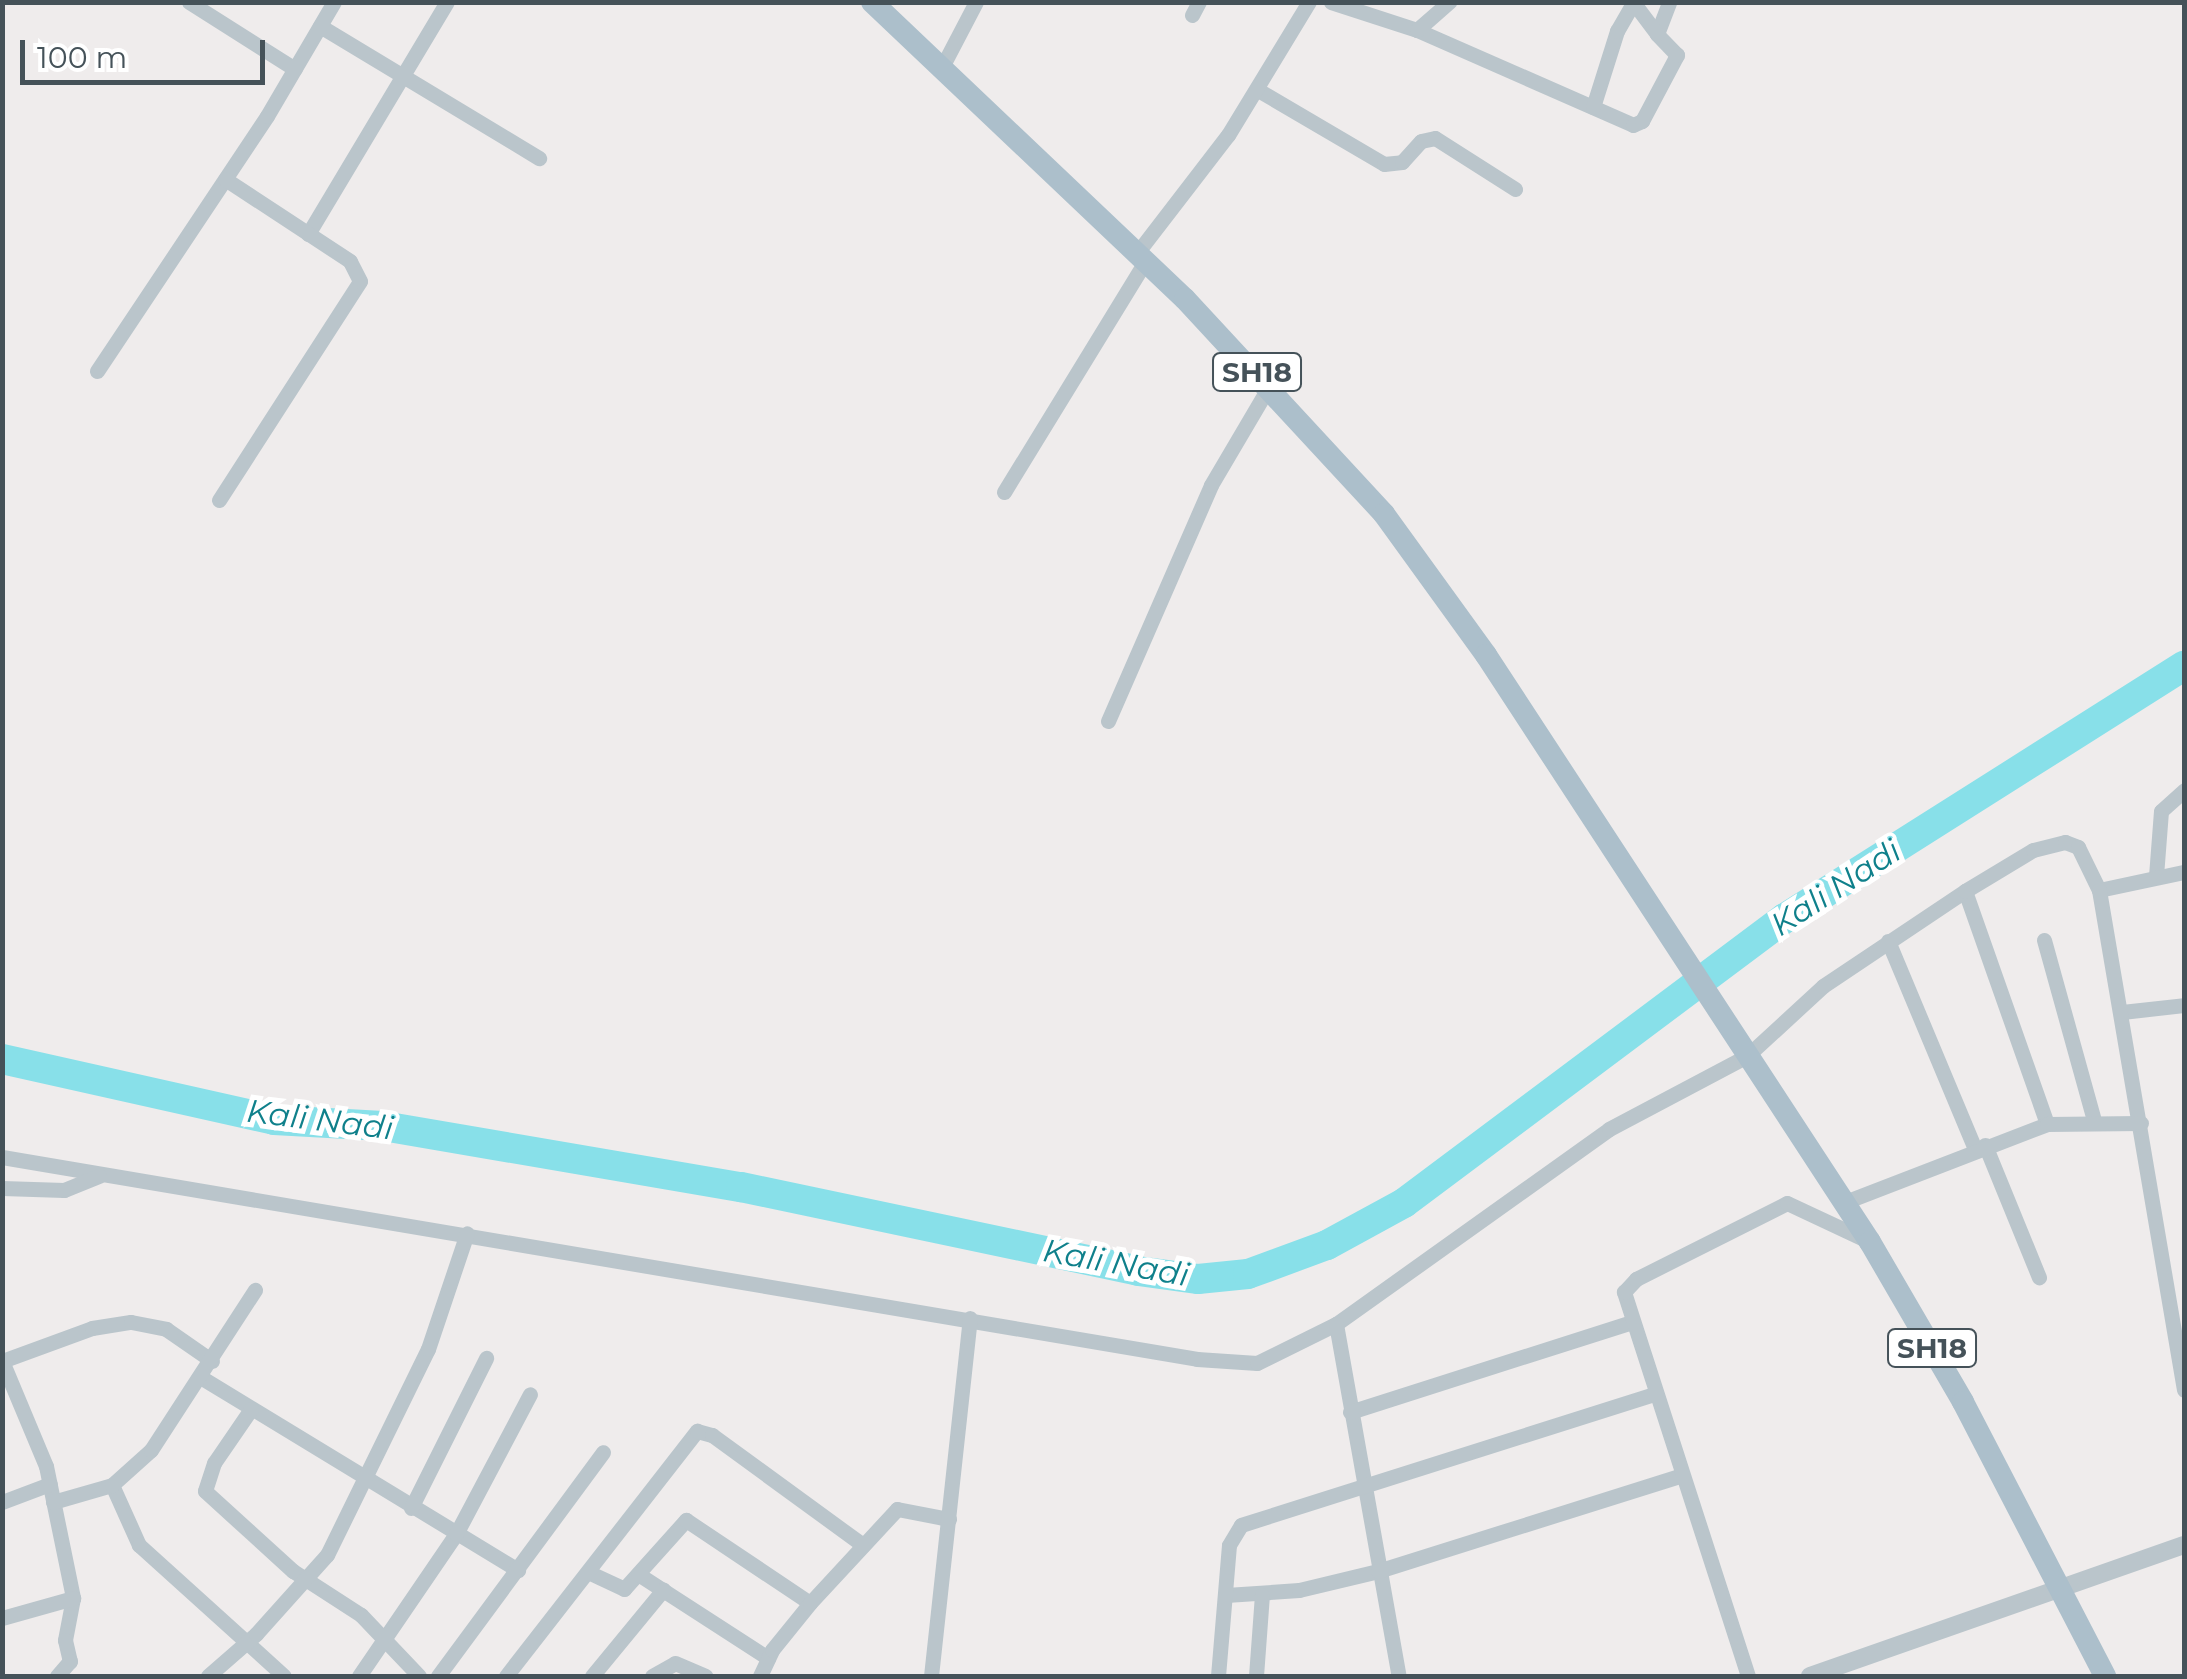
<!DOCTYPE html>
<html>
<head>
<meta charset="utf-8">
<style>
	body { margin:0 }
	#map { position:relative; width:2187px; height:1679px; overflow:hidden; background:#efecec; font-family:Montserrat,sans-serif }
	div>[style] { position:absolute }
	.river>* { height:30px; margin:-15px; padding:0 15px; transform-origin:15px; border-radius:15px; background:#88e0e9 }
	.minor>* { height:15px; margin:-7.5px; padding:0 7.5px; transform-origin:7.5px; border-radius:7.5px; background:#bac5cb }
	.tertiary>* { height:18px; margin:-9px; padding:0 9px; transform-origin:9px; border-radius:9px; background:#bac5cb }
	.primary>* { height:22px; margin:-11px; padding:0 11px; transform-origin:11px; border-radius:11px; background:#acbfcb }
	span { translate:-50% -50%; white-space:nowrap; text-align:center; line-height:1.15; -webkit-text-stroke:10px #fff; paint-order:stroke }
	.shield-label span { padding:2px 8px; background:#fff; border:2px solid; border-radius:8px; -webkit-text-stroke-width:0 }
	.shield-label { font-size:28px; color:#455259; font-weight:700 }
	.water-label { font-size:32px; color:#0f808b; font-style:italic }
	.frame { position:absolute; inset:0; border:5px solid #455259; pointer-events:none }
	.scale { position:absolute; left:20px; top:40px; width:245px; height:45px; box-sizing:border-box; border:5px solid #455259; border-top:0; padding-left:12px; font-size:30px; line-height:35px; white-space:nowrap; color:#455259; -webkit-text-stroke:8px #fff; paint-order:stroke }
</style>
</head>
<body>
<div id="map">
	<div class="river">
		<div style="left:2px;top:1059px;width:279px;rotate:12.6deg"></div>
		<div style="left:274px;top:1120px;width:109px;rotate:3.2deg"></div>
		<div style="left:383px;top:1126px;width:363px;rotate:9.7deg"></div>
		<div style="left:741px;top:1187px;width:406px;rotate:11.9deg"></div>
		<div style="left:1138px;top:1271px;width:61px;rotate:7.6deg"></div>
		<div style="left:1198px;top:1279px;width:50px;rotate:-5.7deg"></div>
		<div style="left:1248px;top:1274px;width:84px;rotate:-20.2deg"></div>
		<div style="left:1327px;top:1245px;width:88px;rotate:-28.6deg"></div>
		<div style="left:1404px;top:1203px;width:476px;rotate:-36.8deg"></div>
		<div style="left:1785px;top:918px;width:472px;rotate:-32.3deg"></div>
	</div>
	<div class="minor">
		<div style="left:189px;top:2px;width:125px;rotate:32.3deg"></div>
		<div style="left:1331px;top:2px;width:90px;rotate:18deg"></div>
		<div style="left:1417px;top:30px;width:236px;rotate:23.7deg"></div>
		<div style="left:1633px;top:125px;width:10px;rotate:-24deg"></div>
		<div style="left:1642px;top:121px;width:75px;rotate:-62.1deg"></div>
		<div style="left:1677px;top:55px;width:29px;rotate:-134deg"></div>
		<div style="left:1657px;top:34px;width:34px;rotate:-69deg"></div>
		<div style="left:1633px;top:2px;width:40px;rotate:53deg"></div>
		<div style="left:1192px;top:15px;width:15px;rotate:-62deg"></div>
		<div style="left:320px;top:26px;width:256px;rotate:31.1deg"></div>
		<div style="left:1417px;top:30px;width:43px;rotate:-41.2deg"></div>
		<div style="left:942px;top:67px;width:73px;rotate:-62.4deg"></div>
		<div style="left:1258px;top:90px;width:146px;rotate:30.4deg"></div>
		<div style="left:1384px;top:164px;width:18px;rotate:-6deg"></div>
		<div style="left:1402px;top:162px;width:28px;rotate:-48deg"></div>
		<div style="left:1421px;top:141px;width:14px;rotate:-12deg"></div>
		<div style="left:1435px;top:138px;width:95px;rotate:32.5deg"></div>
		<div style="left:1593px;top:107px;width:80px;rotate:-72.5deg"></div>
		<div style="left:1617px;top:31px;width:32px;rotate:-60deg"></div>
		<div style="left:308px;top:234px;width:270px;rotate:-59.1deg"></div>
		<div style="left:1137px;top:253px;width:149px;rotate:-52.4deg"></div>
		<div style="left:1228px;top:135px;width:156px;rotate:-58.7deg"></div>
		<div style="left:97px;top:371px;width:306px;rotate:-56.3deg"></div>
		<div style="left:267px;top:116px;width:132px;rotate:-59.6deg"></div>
		<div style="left:1004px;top:492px;width:270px;rotate:-58.5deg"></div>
		<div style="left:219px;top:500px;width:260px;rotate:-57.2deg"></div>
		<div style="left:360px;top:281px;width:22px;rotate:-117deg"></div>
		<div style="left:350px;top:261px;width:149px;rotate:-146.7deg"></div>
		<div style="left:1108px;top:721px;width:257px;rotate:-66.4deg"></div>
		<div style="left:1211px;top:485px;width:116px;rotate:-59.5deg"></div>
		<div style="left:2156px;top:876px;width:65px;rotate:-85.6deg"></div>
		<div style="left:2161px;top:811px;width:31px;rotate:-42deg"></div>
		<div style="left:2099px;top:890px;width:87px;rotate:-12deg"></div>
		<div style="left:1965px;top:891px;width:247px;rotate:70.6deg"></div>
		<div style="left:2044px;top:940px;width:187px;rotate:74.5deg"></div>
		<div style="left:1888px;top:941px;width:225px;rotate:67.3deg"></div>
		<div style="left:2122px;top:1012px;width:62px;rotate:-6.4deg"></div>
		<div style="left:1985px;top:1145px;width:143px;rotate:67.8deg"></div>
		<div style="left:2px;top:1157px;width:1212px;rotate:9.59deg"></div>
		<div style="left:1197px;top:1359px;width:60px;rotate:3.8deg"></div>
		<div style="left:1257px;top:1363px;width:88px;rotate:-26.3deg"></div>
		<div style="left:1336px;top:1324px;width:335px;rotate:-35.5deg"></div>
		<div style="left:1609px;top:1129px;width:156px;rotate:-27.9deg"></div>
		<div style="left:1747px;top:1056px;width:103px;rotate:-42.6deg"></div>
		<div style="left:1823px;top:986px;width:171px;rotate:-33.8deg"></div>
		<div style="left:1965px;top:891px;width:79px;rotate:-31.1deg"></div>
		<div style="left:2033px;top:850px;width:33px;rotate:-14deg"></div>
		<div style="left:2065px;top:842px;width:14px;rotate:21deg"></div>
		<div style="left:2078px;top:847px;width:48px;rotate:64deg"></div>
		<div style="left:2099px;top:890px;width:507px;rotate:80.35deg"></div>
		<div style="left:2px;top:1188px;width:62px;rotate:1.8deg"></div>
		<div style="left:64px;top:1190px;width:38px;rotate:-22deg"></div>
		<div style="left:1845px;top:1202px;width:217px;rotate:-21.1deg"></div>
		<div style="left:2047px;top:1124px;width:94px;rotate:-0.6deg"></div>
		<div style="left:1336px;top:1324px;width:358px;rotate:79.9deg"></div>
		<div style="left:2px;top:1361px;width:114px;rotate:67.3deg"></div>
		<div style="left:46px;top:1466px;width:135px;rotate:78.4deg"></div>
		<div style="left:73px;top:1598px;width:43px;rotate:100.8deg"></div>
		<div style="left:65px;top:1640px;width:22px;rotate:77deg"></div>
		<div style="left:70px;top:1661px;width:20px;rotate:131deg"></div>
		<div style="left:2px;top:1361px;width:96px;rotate:-20.1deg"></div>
		<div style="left:92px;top:1328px;width:39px;rotate:-9deg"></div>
		<div style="left:131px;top:1322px;width:36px;rotate:11deg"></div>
		<div style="left:166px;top:1329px;width:56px;rotate:34.8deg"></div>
		<div style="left:202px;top:1378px;width:370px;rotate:31.3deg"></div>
		<div style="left:251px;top:1409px;width:65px;rotate:124.4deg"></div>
		<div style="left:214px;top:1463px;width:29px;rotate:108deg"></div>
		<div style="left:205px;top:1491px;width:119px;rotate:42.3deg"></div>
		<div style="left:293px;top:1571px;width:81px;rotate:32.9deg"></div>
		<div style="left:361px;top:1615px;width:84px;rotate:46.4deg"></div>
		<div style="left:1350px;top:1412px;width:296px;rotate:-17.7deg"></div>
		<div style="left:112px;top:1485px;width:66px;rotate:65.8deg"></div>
		<div style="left:139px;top:1545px;width:195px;rotate:42.1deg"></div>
		<div style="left:2px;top:1502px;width:51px;rotate:-20.6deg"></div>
		<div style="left:53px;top:1502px;width:61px;rotate:-16.1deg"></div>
		<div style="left:112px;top:1485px;width:52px;rotate:-41.9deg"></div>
		<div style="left:151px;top:1450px;width:191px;rotate:-57deg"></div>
		<div style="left:411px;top:1508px;width:168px;rotate:-63.4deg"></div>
		<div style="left:588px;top:1572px;width:40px;rotate:25deg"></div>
		<div style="left:624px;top:1589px;width:93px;rotate:-48.1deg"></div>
		<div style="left:686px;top:1520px;width:149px;rotate:33.8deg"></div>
		<div style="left:638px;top:1574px;width:155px;rotate:32.9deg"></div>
		<div style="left:1226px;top:1595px;width:73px;rotate:-3.9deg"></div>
		<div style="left:1299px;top:1590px;width:81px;rotate:-13.5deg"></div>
		<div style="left:1378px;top:1571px;width:316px;rotate:-17.5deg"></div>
		<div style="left:2px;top:1618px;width:74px;rotate:-15.7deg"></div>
		<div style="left:208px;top:1676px;width:64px;rotate:-41.2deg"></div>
		<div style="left:256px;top:1634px;width:106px;rotate:-48.1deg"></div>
		<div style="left:327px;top:1555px;width:229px;rotate:-63.9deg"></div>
		<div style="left:428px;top:1349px;width:122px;rotate:-71.4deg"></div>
		<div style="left:359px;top:1676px;width:172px;rotate:-55.7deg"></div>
		<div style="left:456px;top:1534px;width:158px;rotate:-62.1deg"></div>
		<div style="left:438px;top:1676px;width:278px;rotate:-53.6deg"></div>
		<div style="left:506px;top:1676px;width:311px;rotate:-52.1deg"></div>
		<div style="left:697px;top:1431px;width:16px;rotate:15deg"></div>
		<div style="left:712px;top:1435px;width:187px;rotate:36.1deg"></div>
		<div style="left:592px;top:1676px;width:112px;rotate:-50.5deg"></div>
		<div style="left:652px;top:1676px;width:26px;rotate:-29deg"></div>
		<div style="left:675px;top:1663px;width:33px;rotate:23deg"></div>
		<div style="left:760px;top:1676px;width:29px;rotate:-65deg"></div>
		<div style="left:772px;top:1650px;width:60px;rotate:-51deg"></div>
		<div style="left:810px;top:1603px;width:128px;rotate:-47.2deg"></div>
		<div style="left:897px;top:1509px;width:53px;rotate:10.9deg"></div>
		<div style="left:931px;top:1676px;width:360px;rotate:-83.8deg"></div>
		<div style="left:1218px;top:1676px;width:131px;rotate:-85.2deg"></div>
		<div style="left:1229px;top:1545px;width:23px;rotate:-59deg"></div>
		<div style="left:1241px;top:1525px;width:433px;rotate:-17.6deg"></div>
		<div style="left:1256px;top:1676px;width:81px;rotate:-85.8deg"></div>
		<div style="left:1748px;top:1676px;width:404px;rotate:-107.9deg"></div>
		<div style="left:1624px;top:1292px;width:18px;rotate:-47deg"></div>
		<div style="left:1636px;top:1279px;width:169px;rotate:-26.7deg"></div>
		<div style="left:1787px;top:1203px;width:87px;rotate:25.1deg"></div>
	</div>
	<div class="tertiary">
		<div style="left:1810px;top:1676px;width:396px;rotate:-19.3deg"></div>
	</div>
	<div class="primary">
		<div style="left:872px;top:2px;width:431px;rotate:43.5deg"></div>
		<div style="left:1185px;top:299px;width:293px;rotate:47.2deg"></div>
		<div style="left:1384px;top:514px;width:174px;rotate:54.1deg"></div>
		<div style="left:1486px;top:655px;width:701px;rotate:56.81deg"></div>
		<div style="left:1870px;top:1242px;width:185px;rotate:59.8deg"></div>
		<div style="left:1963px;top:1402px;width:309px;rotate:62.6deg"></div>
	</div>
	<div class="shield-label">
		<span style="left:1257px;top:372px">SH18</span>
		<span style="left:1932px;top:1348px">SH18</span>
	</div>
	<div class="water-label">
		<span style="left:1836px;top:888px;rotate:-33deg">Kali Nadi</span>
		<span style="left:320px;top:1120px;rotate:7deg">Kali Nadi</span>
		<span style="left:1116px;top:1263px;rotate:10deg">Kali Nadi</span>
	</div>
	<div class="frame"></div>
	<div class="scale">100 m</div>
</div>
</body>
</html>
